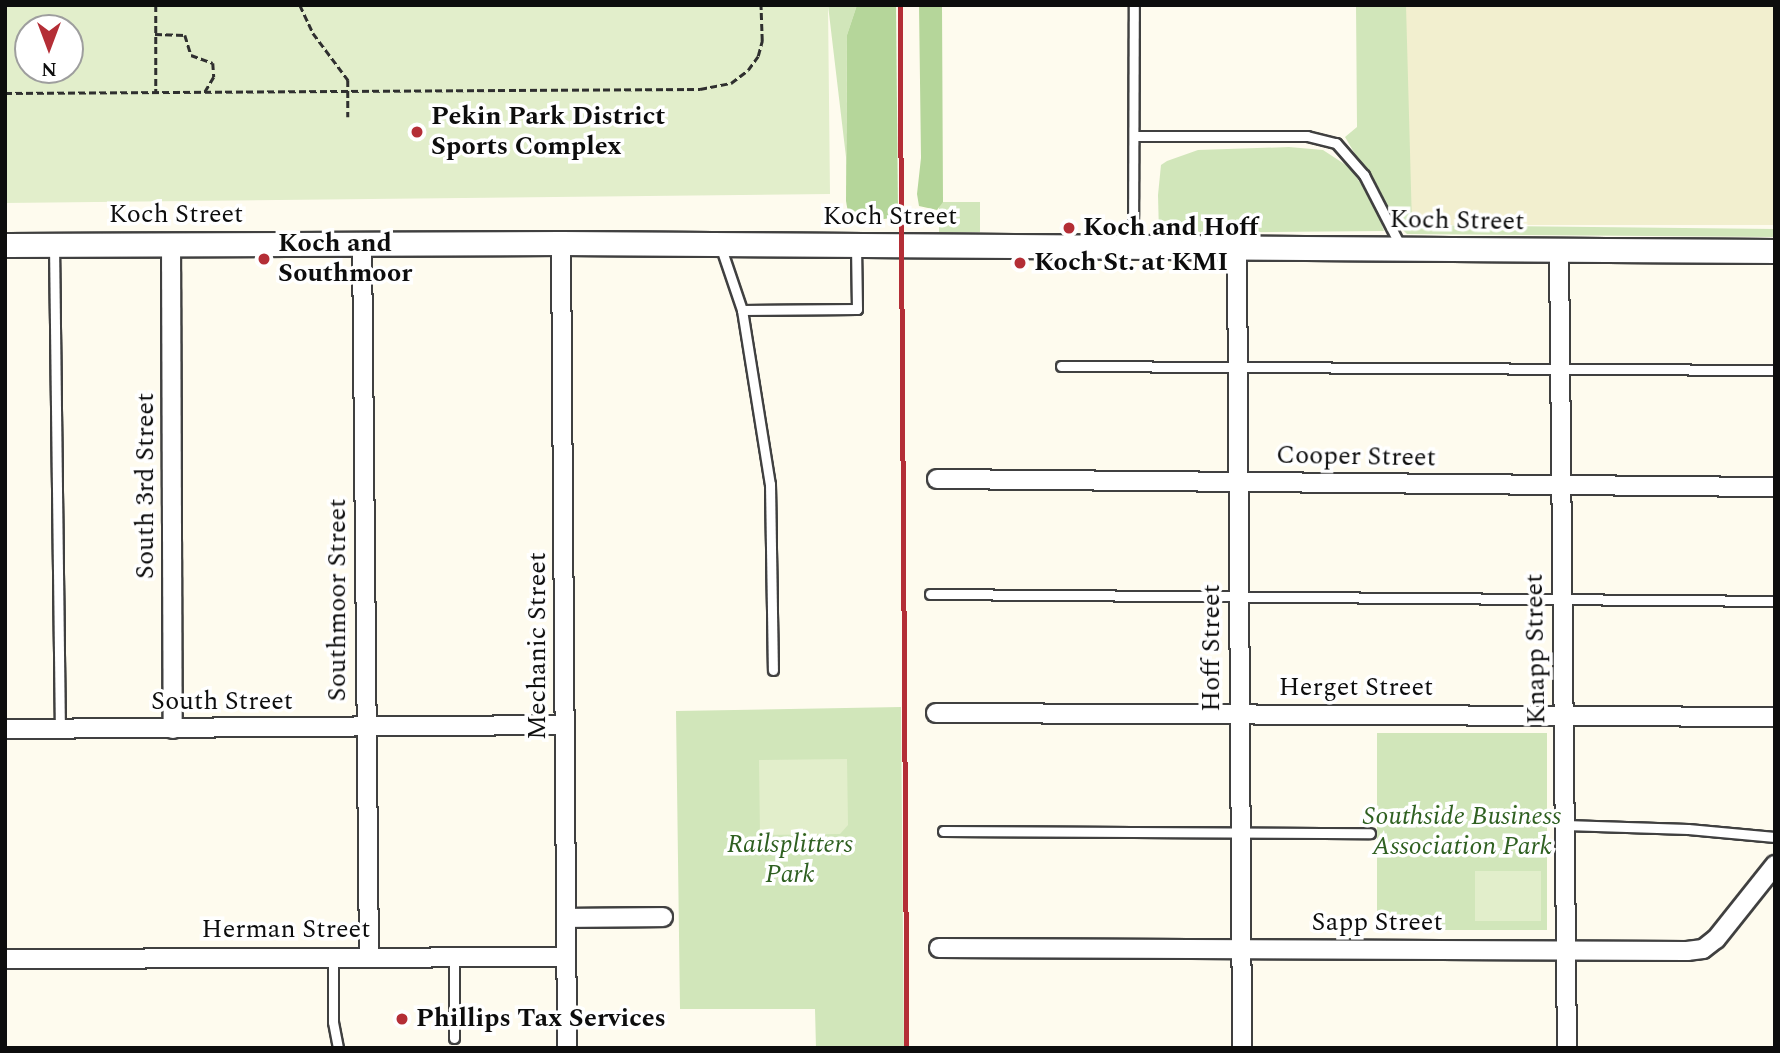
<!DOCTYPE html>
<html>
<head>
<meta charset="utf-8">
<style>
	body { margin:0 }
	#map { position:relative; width:1780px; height:1053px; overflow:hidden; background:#fefbee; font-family:Spectral,serif }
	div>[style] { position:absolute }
	.farmland>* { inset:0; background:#f2efcf; transform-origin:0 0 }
	.green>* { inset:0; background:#d1e6ba; transform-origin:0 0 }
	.forest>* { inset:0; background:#b5d69a }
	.pitch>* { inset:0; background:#e2eecb; transform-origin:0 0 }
	.path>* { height:2.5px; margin-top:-1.25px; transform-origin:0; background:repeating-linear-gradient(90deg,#2f2f2f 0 7px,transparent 0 10.5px) }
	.roads { filter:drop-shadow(2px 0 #404040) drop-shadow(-2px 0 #404040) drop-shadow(0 2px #404040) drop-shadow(0 -2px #404040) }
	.service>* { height:9px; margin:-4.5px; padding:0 4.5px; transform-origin:4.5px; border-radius:4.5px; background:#fff }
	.minor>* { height:18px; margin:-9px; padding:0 9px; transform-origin:9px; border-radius:9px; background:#fff }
	.tertiary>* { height:23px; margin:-11.5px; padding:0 11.5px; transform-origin:11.5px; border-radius:11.5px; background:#fff }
	.rail>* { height:4.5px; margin:-2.25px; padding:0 2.25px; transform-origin:2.25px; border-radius:2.25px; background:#b42e36 }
	.dots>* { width:19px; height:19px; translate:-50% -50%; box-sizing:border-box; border:4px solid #fff; border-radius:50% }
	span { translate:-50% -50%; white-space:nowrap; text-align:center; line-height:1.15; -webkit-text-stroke:7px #fff; paint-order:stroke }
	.poi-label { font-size:26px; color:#0d0d0d; font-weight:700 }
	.left { translate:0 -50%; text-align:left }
	.street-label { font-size:26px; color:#0d0d0d }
	.park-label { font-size:26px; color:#2f6021; font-style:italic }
	.frame { position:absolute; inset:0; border:7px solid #0d0d0d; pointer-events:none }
	.north { position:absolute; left:14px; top:14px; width:70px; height:70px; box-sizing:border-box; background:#fff; border:2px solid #9e9e9e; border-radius:50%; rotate:180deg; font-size:19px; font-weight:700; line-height:28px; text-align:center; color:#0d0d0d }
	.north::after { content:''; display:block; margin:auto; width:24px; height:32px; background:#b42e36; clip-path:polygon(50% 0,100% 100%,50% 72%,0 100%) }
</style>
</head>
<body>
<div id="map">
	<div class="farmland">
		<div style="left:1406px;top:5px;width:369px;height:220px"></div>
	</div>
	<div class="green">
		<div style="clip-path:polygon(828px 5px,857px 5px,847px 35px,846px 157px)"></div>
		<div style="clip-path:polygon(1356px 5px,1406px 5px,1412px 225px,1775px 229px,1775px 237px,1407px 234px,1395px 222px,1345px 137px,1357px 127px)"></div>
		<div style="clip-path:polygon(1289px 147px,1323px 150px,1349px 167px,1373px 200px,1384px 231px,1159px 233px,1158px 195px,1161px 165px,1167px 161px,1198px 150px)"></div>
		<div style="left:939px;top:202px;width:41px;height:30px"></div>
		<div style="clip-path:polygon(901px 707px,904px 1048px,816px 1048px,815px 1009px,680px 1009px,676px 711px)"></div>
		<div style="left:1377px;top:733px;width:170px;height:197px"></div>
	</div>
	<div class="forest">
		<div style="clip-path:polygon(857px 5px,896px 5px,898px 210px,895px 217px,879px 220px,849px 218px,846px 201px,847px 35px)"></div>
		<div style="clip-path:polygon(919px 5px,942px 5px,943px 202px,937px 210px,919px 206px,917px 194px,921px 158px)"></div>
	</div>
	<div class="pitch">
		<div style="clip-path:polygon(evenodd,5px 5px,828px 5px,830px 194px,5px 203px,5px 5px,70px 28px,70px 70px,28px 70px,28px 28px,70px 28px)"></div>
		<div style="clip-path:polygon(847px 759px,848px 825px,840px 834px,760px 835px,759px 760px)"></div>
		<div style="left:1475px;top:871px;width:66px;height:50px"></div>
	</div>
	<div class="path">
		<div style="left:156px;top:5px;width:87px;rotate:90deg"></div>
		<div style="left:300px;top:5px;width:31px;rotate:65deg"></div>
		<div style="left:313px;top:33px;width:59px;rotate:53.3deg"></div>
		<div style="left:348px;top:80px;width:37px;rotate:90deg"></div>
		<div style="left:155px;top:34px;width:30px;rotate:2deg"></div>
		<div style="left:185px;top:35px;width:21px;rotate:73deg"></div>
		<div style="left:191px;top:55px;width:23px;rotate:20deg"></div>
		<div style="left:213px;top:63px;width:14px;rotate:86deg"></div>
		<div style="left:214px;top:77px;width:17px;rotate:121deg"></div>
		<div style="left:5px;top:93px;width:695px;rotate:-0.33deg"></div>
		<div style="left:700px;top:89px;width:32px;rotate:-11deg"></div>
		<div style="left:731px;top:83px;width:21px;rotate:-37deg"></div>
		<div style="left:748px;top:70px;width:17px;rotate:-54deg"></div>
		<div style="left:758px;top:56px;width:16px;rotate:-75deg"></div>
		<div style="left:762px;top:41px;width:36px;rotate:-92deg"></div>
	</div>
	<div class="roads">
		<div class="service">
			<div style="left:1134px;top:136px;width:173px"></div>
			<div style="left:1307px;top:136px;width:30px;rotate:14deg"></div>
			<div style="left:1336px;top:143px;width:43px;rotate:48.8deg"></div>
			<div style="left:1364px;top:175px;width:81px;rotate:62.8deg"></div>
			<div style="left:54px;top:244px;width:485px;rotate:89.3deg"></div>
			<div style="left:720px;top:245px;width:69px;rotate:71.3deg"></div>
			<div style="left:742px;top:310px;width:176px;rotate:80.9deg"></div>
			<div style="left:770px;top:484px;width:186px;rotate:89.1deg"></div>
			<div style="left:1133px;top:245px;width:240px;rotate:-89.8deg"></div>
			<div style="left:742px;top:310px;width:115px;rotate:-0.5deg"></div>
			<div style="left:857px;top:309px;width:62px;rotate:-90.9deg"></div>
			<div style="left:1061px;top:366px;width:714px;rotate:0.32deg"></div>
			<div style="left:930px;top:594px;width:845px;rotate:0.47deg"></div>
			<div style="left:1565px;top:825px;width:123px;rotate:1.9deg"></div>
			<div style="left:1688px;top:829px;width:87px;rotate:5.3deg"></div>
			<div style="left:943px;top:831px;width:427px;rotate:0.3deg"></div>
			<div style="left:333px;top:956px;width:66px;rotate:90deg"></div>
			<div style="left:333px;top:1022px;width:26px;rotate:79deg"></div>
			<div style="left:454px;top:1038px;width:82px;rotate:-90deg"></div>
		</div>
		<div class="minor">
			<div style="left:171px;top:243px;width:486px;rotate:89.8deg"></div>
			<div style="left:362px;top:243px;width:713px;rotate:89.44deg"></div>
			<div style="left:561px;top:243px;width:805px;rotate:89.57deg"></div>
			<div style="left:1237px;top:247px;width:801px;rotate:89.64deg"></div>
			<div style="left:1559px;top:250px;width:798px;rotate:89.43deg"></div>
			<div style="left:937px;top:479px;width:838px;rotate:0.55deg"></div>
			<div style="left:936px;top:713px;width:839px;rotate:0.27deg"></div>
			<div style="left:5px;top:729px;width:560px;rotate:-0.41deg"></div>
			<div style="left:568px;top:918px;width:95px;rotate:-0.6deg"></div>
			<div style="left:939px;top:948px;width:748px;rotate:0.23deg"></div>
			<div style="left:1687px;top:951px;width:16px;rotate:-7deg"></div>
			<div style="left:1703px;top:949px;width:16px;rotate:-38deg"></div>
			<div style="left:1716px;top:939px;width:95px;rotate:-51.4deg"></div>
			<div style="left:5px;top:959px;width:561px;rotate:-0.2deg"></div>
		</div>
		<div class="tertiary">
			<div style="left:5px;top:245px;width:556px;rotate:-0.21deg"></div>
			<div style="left:561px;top:243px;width:1214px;rotate:0.38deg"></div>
		</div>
	</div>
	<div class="rail">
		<div style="left:900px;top:5px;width:1043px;rotate:89.62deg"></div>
	</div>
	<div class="dots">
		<div style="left:417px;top:132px;background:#b42e36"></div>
		<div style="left:1069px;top:228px;background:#b42e36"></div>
		<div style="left:264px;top:259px;background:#b42e36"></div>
		<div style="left:1020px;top:263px;background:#b42e36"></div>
		<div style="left:402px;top:1019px;background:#b42e36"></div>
	</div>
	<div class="poi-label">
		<span class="left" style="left:431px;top:132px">Pekin Park District<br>Sports Complex</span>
		<span class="left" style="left:1083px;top:228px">Koch and Hoff</span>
		<span class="left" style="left:278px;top:259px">Koch and<br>Southmoor</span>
		<span class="left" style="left:1034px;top:263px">Koch St. at KMI</span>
		<span class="left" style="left:416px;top:1019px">Phillips Tax Services</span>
	</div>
	<div class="street-label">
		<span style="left:176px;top:215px">Koch Street</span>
		<span style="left:890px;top:217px">Koch Street</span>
		<span style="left:1457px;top:221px;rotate:1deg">Koch Street</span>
		<span style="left:1356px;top:457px;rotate:1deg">Cooper Street</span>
		<span style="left:146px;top:486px;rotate:-90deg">South 3rd Street</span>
		<span style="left:338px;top:600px;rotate:-90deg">Southmoor Street</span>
		<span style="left:538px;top:646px;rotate:-90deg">Mechanic Street</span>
		<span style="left:1212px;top:648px;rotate:-90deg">Hoff Street</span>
		<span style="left:1536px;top:649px;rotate:-91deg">Knapp Street</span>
		<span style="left:1356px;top:688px">Herget Street</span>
		<span style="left:222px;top:702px">South Street</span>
		<span style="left:1377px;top:923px">Sapp Street</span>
		<span style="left:286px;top:930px">Herman Street</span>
	</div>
	<div class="park-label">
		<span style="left:1462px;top:832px">Southside Business<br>Association Park</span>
		<span style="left:790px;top:860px">Railsplitters<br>Park</span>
	</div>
	<div class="frame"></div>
	<div class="north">N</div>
</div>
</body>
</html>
